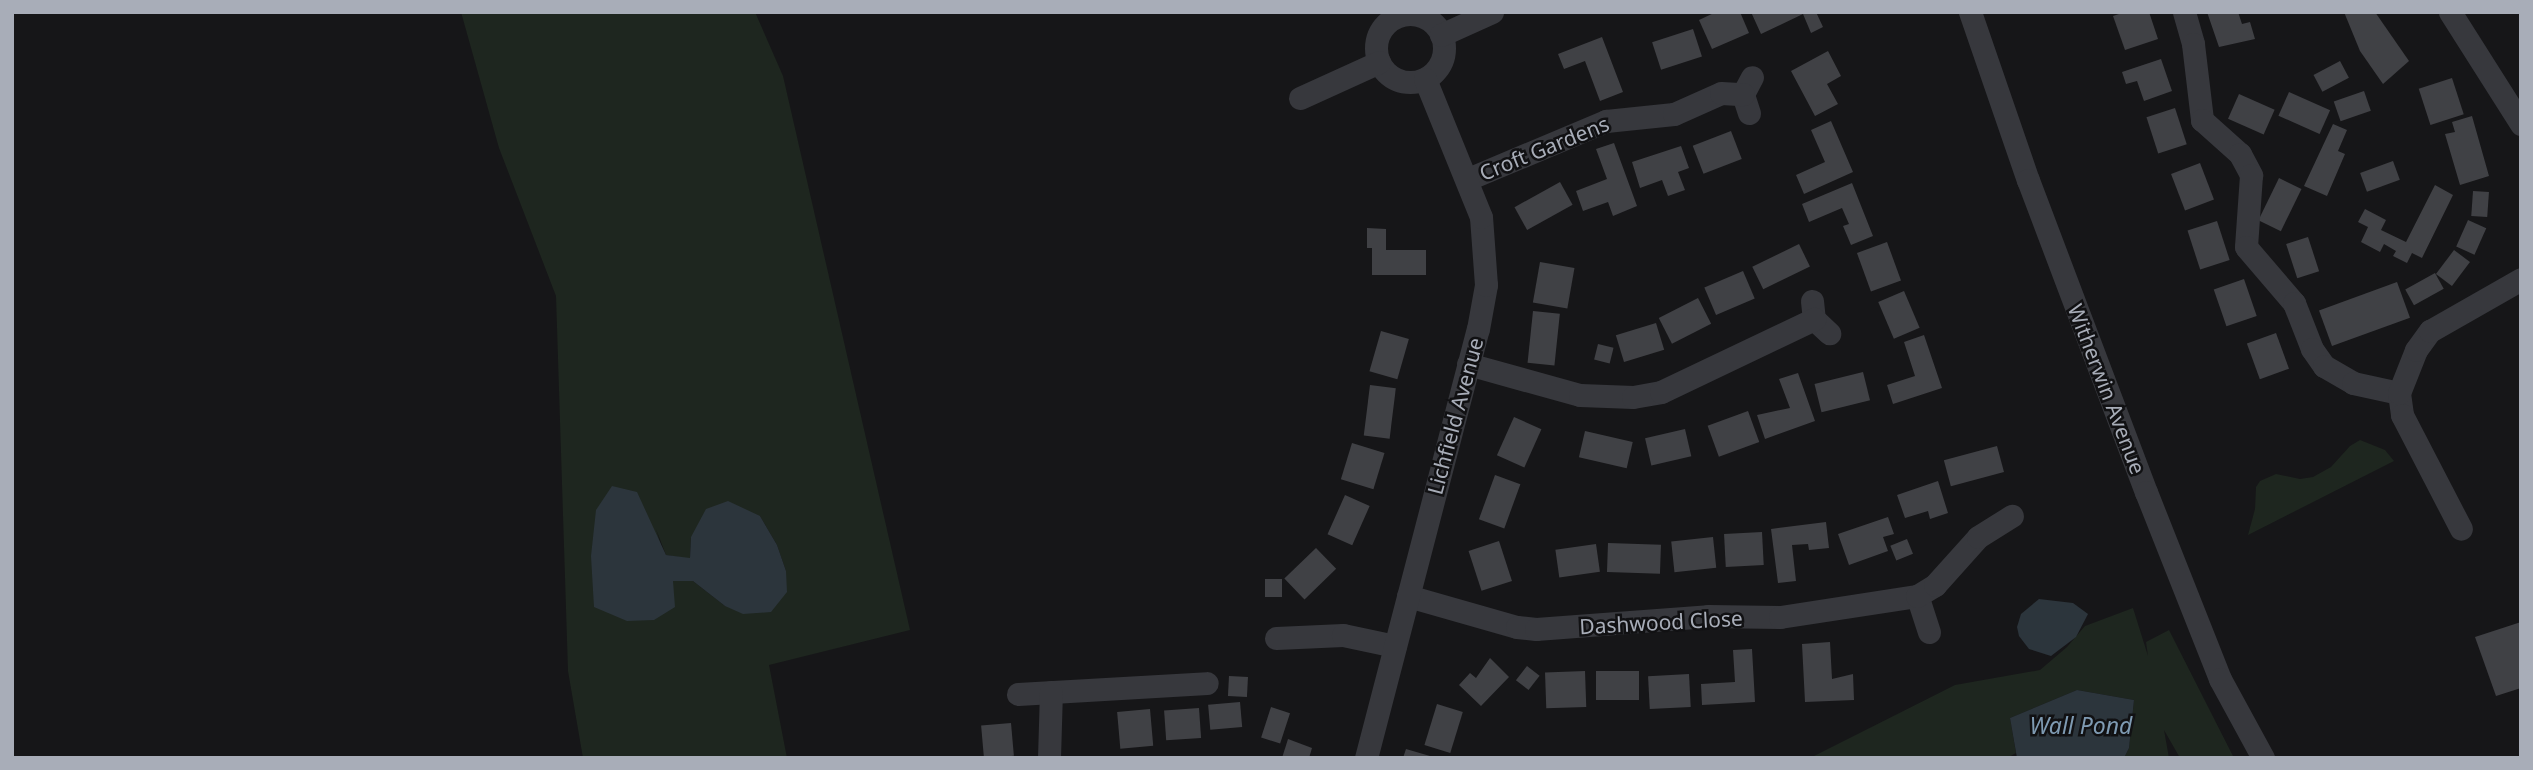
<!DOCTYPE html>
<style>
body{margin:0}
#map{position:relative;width:2533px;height:770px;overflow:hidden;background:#161618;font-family:"Noto Sans",sans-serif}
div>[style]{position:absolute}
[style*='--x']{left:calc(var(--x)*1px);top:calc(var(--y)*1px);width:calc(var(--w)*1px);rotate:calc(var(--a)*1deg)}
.green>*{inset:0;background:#1e261f}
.water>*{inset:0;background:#2c353c}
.building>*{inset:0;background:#404145;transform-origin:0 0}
.street>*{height:23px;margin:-11.5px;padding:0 11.5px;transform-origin:11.5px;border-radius:11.5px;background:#37383d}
.street>.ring{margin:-11.5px;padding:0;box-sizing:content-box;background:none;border:23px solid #37383d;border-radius:50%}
span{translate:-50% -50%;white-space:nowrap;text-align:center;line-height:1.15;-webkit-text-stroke:5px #111113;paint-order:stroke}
.street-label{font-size:21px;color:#a8adb8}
.water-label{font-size:23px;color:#7f9bb3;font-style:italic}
.frame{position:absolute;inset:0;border:14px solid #a8adb8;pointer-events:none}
</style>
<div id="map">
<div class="green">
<i style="clip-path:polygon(evenodd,461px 12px,755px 12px,783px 76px,910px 630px,769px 665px,787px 758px,583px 758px,568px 671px,556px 296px,499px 148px,461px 12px,760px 516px,777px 545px,786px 571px,725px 606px,693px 581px,672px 581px,656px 529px,666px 555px,690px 559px,691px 537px,760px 516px)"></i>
<i style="clip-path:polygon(2360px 440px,2385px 450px,2394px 461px,2248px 535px,2255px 509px,2256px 487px,2260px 481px,2276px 474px,2300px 479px,2313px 477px,2331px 467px,2350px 446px)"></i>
<i style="clip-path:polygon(2133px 608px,2148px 656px,2146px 642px,2169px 630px,2234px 758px,2180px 758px,2164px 730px,2169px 758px,2124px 758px,2129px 748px,2134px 700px,2077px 690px,2010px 718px,2016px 753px,2007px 758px,1810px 758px,1955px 685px,2040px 670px,2067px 647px,2085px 626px)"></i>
</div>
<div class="water">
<i style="clip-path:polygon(612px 486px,637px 492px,666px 555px,690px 558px,691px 537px,706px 509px,728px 501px,760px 516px,777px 545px,786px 571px,787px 592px,771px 612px,743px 614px,725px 606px,693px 581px,673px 581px,675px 607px,654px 620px,627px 621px,594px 607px,591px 556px,596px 510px)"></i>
<i style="clip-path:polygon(2039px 599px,2073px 603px,2088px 614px,2076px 637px,2051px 656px,2029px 649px,2019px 636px,2017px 627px,2021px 614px)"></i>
<i style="clip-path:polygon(2077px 690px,2134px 700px,2129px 748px,2124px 758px,2017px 758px,2010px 718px)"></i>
</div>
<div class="building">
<i style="clip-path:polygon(1716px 12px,1740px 12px,1749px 33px,1712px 49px,1699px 20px)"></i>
<i style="clip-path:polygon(1751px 12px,1816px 12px,1823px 27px,1811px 33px,1803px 14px,1761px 34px)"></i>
<i style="clip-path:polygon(2125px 12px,2149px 12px,2158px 39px,2125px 50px,2113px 16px)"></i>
<i style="clip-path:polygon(2207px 12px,2238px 12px,2242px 24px,2250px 22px,2255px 39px,2219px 47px)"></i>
<i style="clip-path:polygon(2344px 12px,2375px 12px,2409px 61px,2383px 84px,2360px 51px)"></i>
<i style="left:1693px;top:29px;width:29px;height:43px;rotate:72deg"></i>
<i style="clip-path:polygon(1602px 37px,1623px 92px,1600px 101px,1585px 61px,1564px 69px,1558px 54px)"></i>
<i style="clip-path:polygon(1828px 51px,1841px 76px,1827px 84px,1838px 104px,1815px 116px,1791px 71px)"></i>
<i style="clip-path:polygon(2161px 59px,2172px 91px,2144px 101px,2137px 81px,2126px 84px,2122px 72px)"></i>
<i style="left:2340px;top:61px;width:19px;height:30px;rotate:62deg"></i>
<i style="left:2452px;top:78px;width:38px;height:35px;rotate:72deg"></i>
<i style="left:2364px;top:91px;width:21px;height:32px;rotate:71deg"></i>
<i style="left:2289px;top:92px;width:45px;height:26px;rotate:24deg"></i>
<i style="left:2239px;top:94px;width:39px;height:27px;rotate:24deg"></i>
<i style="left:2175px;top:108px;width:38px;height:30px;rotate:72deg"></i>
<i style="clip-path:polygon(2472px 116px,2489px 176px,2460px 185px,2445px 134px,2455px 132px,2452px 122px)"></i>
<i style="clip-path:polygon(1831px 121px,1853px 172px,1804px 194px,1796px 175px,1825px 162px,1811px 130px)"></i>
<i style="clip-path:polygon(2333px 124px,2347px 130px,2338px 151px,2345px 154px,2327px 196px,2304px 186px)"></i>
<i style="left:1731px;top:131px;width:30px;height:41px;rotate:69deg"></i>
<i style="clip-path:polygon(1614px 143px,1637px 206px,1613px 216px,1608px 202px,1583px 211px,1576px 191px,1607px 179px,1596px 149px)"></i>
<i style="clip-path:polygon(1681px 146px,1689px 168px,1678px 172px,1685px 190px,1668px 196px,1662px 180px,1640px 188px,1632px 162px)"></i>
<i style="left:2393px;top:161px;width:20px;height:35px;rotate:70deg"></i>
<i style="left:2200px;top:163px;width:39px;height:31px;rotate:69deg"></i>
<i style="left:2279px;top:178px;width:25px;height:47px;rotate:26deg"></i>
<i style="left:1560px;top:182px;width:26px;height:52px;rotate:61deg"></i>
<i style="clip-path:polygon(1852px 183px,1873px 236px,1851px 245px,1843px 226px,1849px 224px,1842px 208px,1809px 222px,1802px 204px)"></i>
<i style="clip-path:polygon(2435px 185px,2453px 195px,2422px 258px,2412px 253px,2407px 263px,2393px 256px,2396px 251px,2384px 244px,2380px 252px,2361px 242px,2368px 227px,2358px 222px,2365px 209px,2386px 220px,2381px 230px,2406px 242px)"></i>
<i style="left:2473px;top:191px;width:16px;height:25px;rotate:4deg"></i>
<i style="left:2468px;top:220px;width:20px;height:29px;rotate:24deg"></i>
<i style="left:2217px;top:221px;width:41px;height:31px;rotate:72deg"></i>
<i style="clip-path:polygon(1367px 228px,1386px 229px,1386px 250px,1426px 250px,1426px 275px,1372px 275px,1372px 248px,1367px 248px)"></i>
<i style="left:2308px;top:237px;width:36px;height:23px;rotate:72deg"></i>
<i style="left:1887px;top:242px;width:41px;height:32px;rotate:70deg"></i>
<i style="left:1799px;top:244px;width:25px;height:52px;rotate:64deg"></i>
<i style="left:2454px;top:250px;width:20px;height:30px;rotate:37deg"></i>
<i style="left:1540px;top:262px;width:35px;height:41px;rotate:10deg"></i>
<i style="left:1743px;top:271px;width:30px;height:42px;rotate:67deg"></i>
<i style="left:2435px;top:273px;width:18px;height:34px;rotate:61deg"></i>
<i style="left:2244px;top:279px;width:39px;height:32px;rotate:71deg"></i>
<i style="left:2397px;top:282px;width:38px;height:83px;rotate:70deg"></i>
<i style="left:1904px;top:291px;width:40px;height:28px;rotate:67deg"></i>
<i style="left:1698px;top:298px;width:29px;height:44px;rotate:63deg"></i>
<i style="left:1533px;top:311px;width:27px;height:52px;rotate:6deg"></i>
<i style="left:1656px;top:323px;width:28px;height:42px;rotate:73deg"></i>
<i style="left:1381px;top:331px;width:29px;height:42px;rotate:16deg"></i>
<i style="left:2276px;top:333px;width:38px;height:31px;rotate:70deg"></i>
<i style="clip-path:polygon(1924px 335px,1942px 388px,1893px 404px,1887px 385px,1915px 376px,1904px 342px)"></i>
<i style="left:1598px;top:344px;width:16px;height:16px;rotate:14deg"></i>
<i style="left:1863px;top:372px;width:29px;height:50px;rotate:76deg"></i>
<i style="clip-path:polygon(1798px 373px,1815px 421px,1765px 439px,1757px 415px,1790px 408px,1779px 379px)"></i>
<i style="left:1370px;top:385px;width:26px;height:51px;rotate:7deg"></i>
<i style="left:1748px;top:411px;width:33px;height:43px;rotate:70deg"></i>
<i style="left:1514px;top:417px;width:30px;height:42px;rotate:24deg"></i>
<i style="left:1685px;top:429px;width:28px;height:41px;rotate:77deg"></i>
<i style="left:1585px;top:431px;width:49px;height:27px;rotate:13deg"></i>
<i style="left:1352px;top:443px;width:34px;height:38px;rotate:17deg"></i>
<i style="left:1997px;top:446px;width:27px;height:55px;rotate:75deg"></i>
<i style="left:1495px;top:475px;width:27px;height:47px;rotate:20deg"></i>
<i style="clip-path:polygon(1938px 481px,1948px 513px,1930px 519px,1928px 511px,1905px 518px,1897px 495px)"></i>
<i style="left:1345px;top:495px;width:27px;height:43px;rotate:24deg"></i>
<i style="clip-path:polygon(1888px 517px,1894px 534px,1883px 537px,1888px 551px,1849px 565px,1838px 534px)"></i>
<i style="clip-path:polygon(1826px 522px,1829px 548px,1809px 550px,1808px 544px,1792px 545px,1796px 581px,1778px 583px,1771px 529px)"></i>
<i style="left:1762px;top:532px;width:33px;height:38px;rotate:87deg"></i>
<i style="left:1713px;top:537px;width:31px;height:42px;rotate:84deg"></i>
<i style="left:1907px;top:539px;width:16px;height:18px;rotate:68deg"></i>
<i style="left:1499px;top:541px;width:42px;height:32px;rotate:72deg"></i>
<i style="left:1608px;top:543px;width:53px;height:29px;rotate:2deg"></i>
<i style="left:1596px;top:544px;width:28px;height:41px;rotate:82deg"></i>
<i style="left:1316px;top:548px;width:29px;height:44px;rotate:46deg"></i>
<i style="left:1265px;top:579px;width:17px;height:18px"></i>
<i style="clip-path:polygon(2521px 622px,2521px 688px,2496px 696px,2475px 637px)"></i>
<i style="clip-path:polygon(1830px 642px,1832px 679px,1853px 674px,1854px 700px,1805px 702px,1802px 644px)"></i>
<i style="clip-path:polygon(1752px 649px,1755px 702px,1702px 705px,1701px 684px,1735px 682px,1733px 650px)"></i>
<i style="clip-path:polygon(1490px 658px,1509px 677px,1481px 706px,1459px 685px,1470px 673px,1476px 678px)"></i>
<i style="left:1527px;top:666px;width:16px;height:18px;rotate:38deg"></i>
<i style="left:1585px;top:671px;width:36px;height:40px;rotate:88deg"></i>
<i style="left:1596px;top:671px;width:43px;height:29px"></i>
<i style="left:1689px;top:674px;width:33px;height:41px;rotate:87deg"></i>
<i style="left:1229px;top:676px;width:19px;height:20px;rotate:3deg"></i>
<i style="left:1240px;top:702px;width:25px;height:32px;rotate:85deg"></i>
<i style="left:1437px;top:704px;width:27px;height:43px;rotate:17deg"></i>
<i style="left:1271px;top:707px;width:20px;height:32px;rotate:18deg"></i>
<i style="left:1199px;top:708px;width:30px;height:35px;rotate:86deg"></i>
<i style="left:1150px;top:709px;width:37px;height:33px;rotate:85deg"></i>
<i style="left:1011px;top:723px;width:33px;height:30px;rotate:85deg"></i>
<i style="clip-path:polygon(1288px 739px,1312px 748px,1309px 758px,1282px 758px)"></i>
<i style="clip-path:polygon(1406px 749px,1430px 756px,1429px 758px,1403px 758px)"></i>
</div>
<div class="street">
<i style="--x:1970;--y:12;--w:178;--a:71"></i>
<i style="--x:2028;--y:180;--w:334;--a:69.3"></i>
<i style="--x:2146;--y:492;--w:201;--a:68.4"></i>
<i style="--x:2220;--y:679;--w:90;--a:61.4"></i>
<i style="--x:2184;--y:12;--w:33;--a:74"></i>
<i style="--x:2193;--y:44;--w:77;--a:83.2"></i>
<i style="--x:2202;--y:120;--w:51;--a:41.8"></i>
<i style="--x:2240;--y:154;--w:24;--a:62"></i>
<i style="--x:2251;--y:175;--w:72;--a:94"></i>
<i style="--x:2246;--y:247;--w:74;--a:49.4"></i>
<i style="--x:2294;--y:303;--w:49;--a:68.6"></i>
<i style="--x:2312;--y:349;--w:21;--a:55"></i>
<i style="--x:2324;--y:366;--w:34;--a:30"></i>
<i style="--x:2353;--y:383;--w:47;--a:12.3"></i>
<i style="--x:2399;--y:393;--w:22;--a:82"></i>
<i style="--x:2402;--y:415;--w:128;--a:62.6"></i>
<i style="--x:2450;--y:12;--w:133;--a:57.6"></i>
<i class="ring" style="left:1376px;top:14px;width:45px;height:45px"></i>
<i style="--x:1441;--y:35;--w:56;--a:-24.3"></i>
<i style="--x:1300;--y:98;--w:87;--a:-24.5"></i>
<i style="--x:1749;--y:113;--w:20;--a:-108"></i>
<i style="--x:1743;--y:94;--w:19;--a:-62"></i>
<i style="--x:1468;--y:179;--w:150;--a:-22.8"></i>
<i style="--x:1606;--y:121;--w:68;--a:-5.9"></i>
<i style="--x:1674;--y:114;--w:51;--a:-24.1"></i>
<i style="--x:1721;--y:93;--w:22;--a:3"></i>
<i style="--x:1812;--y:301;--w:18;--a:84"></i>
<i style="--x:1814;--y:319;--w:21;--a:43"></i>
<i style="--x:1468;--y:364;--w:116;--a:15.5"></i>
<i style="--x:1580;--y:395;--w:53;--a:2.2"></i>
<i style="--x:1633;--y:397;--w:28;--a:-10"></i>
<i style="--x:1661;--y:392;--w:170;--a:-25.5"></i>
<i style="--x:2399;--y:393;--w:46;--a:-68.4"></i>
<i style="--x:2416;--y:350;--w:24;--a:-54"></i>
<i style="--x:2430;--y:331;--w:105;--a:-29.7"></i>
<i style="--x:1408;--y:596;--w:113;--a:15.9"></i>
<i style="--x:1517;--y:627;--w:19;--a:6"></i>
<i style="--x:1536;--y:629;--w:172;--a:-4.3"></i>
<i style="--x:1708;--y:616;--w:72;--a:0.8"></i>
<i style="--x:1780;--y:617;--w:139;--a:-8.7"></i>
<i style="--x:1929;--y:632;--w:38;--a:-108"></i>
<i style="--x:1917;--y:596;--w:21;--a:-31"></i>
<i style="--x:1935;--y:585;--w:64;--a:-48.1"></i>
<i style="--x:1978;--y:537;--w:40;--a:-32"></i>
<i style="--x:1276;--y:638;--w:67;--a:-2.6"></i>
<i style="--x:1343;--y:635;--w:53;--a:11.9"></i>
<i style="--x:1018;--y:694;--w:189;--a:-3.3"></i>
<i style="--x:1049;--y:758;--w:66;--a:-88.3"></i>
<i style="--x:1366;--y:758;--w:443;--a:-75.4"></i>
<i style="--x:1478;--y:329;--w:45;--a:-79.7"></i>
<i style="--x:1486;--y:285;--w:68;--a:-94.2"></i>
<i style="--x:1481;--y:217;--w:149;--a:-112.1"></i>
</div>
<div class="street-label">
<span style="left:1544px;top:148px;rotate:-22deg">Croft Gardens</span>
<span style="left:2107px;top:389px;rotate:69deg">Witherwin Avenue</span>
<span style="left:1455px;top:416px;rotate:-75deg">Lichfield Avenue</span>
<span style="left:1661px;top:622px;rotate:-3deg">Dashwood Close</span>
</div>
<div class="water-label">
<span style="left:2081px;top:725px">Wall Pond</span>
</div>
<div class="frame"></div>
</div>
